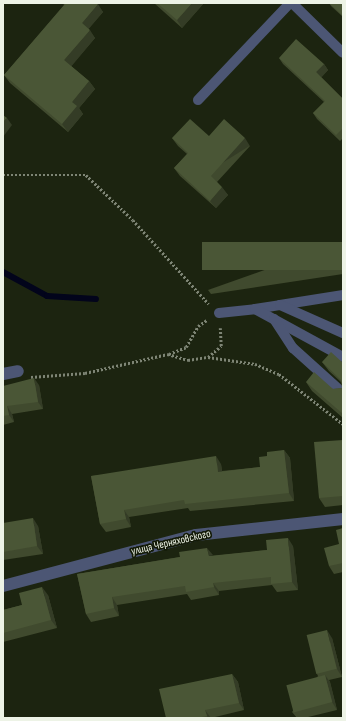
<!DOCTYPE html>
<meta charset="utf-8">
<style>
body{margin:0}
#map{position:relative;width:346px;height:721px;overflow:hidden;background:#1c2410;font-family:"Sofia Sans Condensed",sans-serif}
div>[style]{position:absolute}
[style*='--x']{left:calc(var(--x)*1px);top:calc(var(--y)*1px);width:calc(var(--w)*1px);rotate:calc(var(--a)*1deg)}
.stream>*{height:6px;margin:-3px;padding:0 3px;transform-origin:3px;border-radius:3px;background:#02041b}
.path>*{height:2.5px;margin-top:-1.25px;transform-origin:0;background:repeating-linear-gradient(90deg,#7e8575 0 2px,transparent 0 4px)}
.lane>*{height:10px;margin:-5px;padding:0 5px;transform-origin:5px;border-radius:5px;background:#4c5674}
.street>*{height:12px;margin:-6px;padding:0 6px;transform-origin:6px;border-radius:6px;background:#4c5674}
.wall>*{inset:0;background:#404a2e}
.shaded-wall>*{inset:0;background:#343c26;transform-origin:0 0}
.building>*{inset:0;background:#4a5636;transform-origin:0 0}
span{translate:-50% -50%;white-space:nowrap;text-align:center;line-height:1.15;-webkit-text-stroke:3.5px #131a07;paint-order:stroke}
.street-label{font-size:11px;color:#edf3e6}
.frame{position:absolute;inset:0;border:4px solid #edf3e6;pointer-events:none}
</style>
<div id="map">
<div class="stream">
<i style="--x:3;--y:272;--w:50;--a:28.6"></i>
<i style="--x:47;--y:296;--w:49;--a:3.5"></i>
</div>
<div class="path">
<i style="--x:3;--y:175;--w:83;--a:0"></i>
<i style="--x:86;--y:175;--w:65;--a:43.8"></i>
<i style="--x:133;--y:220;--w:113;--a:47.9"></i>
<i style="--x:169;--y:354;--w:18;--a:-22"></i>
<i style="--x:186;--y:347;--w:24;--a:-60"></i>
<i style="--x:198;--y:326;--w:11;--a:-34"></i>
<i style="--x:208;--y:357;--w:17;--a:-40"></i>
<i style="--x:221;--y:346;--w:18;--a:-93"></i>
<i style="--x:31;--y:377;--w:54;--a:-4.2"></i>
<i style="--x:85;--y:373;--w:85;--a:-12.9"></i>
<i style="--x:168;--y:354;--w:21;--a:17"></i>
<i style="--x:188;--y:360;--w:20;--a:-9"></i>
<i style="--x:208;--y:357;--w:48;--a:8.5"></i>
<i style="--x:255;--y:364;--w:26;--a:23"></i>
<i style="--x:279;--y:374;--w:81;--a:38"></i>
</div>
<div class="lane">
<i style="--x:292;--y:3;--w:71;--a:44.4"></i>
<i style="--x:198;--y:100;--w:134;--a:-46.5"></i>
<i style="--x:280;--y:305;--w:64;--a:-9"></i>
<i style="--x:255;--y:309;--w:25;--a:-9"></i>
<i style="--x:280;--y:305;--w:69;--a:24"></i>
<i style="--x:219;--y:313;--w:36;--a:-6"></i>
<i style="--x:255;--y:309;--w:100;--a:28.6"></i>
<i style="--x:274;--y:319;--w:35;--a:57"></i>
<i style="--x:293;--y:348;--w:67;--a:42"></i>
</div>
<div class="street">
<i style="--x:3;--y:374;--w:15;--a:-11"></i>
<i style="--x:3;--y:586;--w:200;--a:-14.8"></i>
<i style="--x:196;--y:535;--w:148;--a:-6.2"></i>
</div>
<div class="wall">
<i style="clip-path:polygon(63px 3px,96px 3px,103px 12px,88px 29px,95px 38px,71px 66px,89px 81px,95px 89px,79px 108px,83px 114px,68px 132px,10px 83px,4px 75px,64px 5px)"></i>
<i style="clip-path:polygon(154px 3px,204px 3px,182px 28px)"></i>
<i style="clip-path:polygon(329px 3px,343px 3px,343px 17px,331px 6px)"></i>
<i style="clip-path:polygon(279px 58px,324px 64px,328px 70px,321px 77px,343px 99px,343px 138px,340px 141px,317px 119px,313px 113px,324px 102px,283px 64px)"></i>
<i style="clip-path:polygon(209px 136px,250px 146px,217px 182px,228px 195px,216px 208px,180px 176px,174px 168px,187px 154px,178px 146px,172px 138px)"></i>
<i style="clip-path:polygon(343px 242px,343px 274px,211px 294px,208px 290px)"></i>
<i style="clip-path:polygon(322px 362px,343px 363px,343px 418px,312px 391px,306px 382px,333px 389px,342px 388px,342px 383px,329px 371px)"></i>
<i style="clip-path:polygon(39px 385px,43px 409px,12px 414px,14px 422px,3px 425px,3px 386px)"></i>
<i style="clip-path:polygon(343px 440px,343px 505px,325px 507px,319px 498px)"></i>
<i style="clip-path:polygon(284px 450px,290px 458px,294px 501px,190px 511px,188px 508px,129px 517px,131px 527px,106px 532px,100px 524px,91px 476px,221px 464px,222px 471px,260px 467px,267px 456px)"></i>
<i style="clip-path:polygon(3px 523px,38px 526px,43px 554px,3px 560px)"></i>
<i style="clip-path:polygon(343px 528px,343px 572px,334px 574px,329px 566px,339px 544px)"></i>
<i style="clip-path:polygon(293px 546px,298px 590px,277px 592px,272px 585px,219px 591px,219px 595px,191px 600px,187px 594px,117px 605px,119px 616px,91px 622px,86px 614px,77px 574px,180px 557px,213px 556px,267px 550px)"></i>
<i style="clip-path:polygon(48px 595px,57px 628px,3px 642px,3px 610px,22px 605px)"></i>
<i style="clip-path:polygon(332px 638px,342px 677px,329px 680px,330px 682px,337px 710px,304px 718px,297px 718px,292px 712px,318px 676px,317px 674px)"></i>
<i style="clip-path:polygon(232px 674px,238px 682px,244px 710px,211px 718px,166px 718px)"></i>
</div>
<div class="shaded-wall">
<i style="clip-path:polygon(192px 3px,204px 3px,182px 28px,177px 20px)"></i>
<i style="clip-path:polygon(98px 4px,103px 12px,87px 31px,82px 23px)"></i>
<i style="clip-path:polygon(90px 30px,95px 38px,70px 68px,64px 60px)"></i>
<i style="clip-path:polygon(324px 64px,328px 70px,321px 78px,316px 72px)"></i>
<i style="clip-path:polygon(89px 81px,95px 89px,79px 108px,83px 114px,68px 132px,62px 124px,72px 102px)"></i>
<i style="clip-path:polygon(7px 118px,12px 125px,3px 137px,3px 122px)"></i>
<i style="left:245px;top:138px;width:9px;height:51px;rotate:58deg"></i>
<i style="clip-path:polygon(222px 187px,228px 195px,216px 208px,210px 201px)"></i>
<i style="clip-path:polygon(34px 378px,39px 385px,43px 409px,38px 402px)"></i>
<i style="clip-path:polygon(7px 406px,12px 414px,14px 422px,9px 415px)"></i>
<i style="clip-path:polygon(284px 450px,290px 458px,294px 501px,289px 493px)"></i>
<i style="clip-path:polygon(216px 456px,221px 464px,223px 479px,218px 472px)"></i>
<i style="clip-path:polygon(124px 510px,129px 517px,131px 527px,126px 519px)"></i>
<i style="clip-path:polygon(33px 518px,38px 526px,43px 554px,37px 546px)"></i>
<i style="clip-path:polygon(288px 538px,293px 546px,298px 590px,292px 582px)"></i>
<i style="clip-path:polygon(207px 548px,213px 555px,209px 556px)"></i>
<i style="clip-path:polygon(213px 583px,219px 591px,219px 595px,214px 587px)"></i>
<i style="clip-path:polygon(42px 587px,48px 595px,57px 628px,51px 620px)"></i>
<i style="clip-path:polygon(112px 597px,117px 605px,119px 616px,114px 608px)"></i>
<i style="clip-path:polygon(327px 630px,332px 638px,342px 677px,337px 669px)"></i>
<i style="clip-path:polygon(232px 674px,238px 682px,244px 710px,239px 703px)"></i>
<i style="clip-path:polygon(325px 675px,330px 682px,337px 710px,332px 702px)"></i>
<i style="clip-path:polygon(205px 710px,211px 718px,208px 718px,207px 716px)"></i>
</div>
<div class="building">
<i style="clip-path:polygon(66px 3px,96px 3px,98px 4px,82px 23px,90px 30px,64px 60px,89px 81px,72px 102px,77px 106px,62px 124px,4px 75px)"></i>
<i style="clip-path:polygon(157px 3px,192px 3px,177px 20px)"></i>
<i style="clip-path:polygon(329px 3px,343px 3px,343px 16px)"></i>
<i style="clip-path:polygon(296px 39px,324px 64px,316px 72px,343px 99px,343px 128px,336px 135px,313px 113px,325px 101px,279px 58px)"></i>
<i style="clip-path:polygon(3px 115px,7px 118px,3px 122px)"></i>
<i style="clip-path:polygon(190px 119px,209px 136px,224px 119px,245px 138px,211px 176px,222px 187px,210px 201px,174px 168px,188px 153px,172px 138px)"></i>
<i style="left:343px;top:242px;width:28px;height:141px;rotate:90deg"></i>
<i style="clip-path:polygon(331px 352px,343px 363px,343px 414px,306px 382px,314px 372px,333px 389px,342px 388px,341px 380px,322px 362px)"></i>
<i style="clip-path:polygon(34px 378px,38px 402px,7px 406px,9px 415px,3px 416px,3px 386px)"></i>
<i style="clip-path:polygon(343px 440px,343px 496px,319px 498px,314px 442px)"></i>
<i style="clip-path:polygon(284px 450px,289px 493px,185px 504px,184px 500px,124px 510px,126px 519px,100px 524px,91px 476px,216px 456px,218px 472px,260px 467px,259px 457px,267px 456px,267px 452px)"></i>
<i style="clip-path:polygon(33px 518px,37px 546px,3px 552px,3px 523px)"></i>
<i style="clip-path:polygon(343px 528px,343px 563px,329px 566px,324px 548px,339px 544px,336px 530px)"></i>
<i style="clip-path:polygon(288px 538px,292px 582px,271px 584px,271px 577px,213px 583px,214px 587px,186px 592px,185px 586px,112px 597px,114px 608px,86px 614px,77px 574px,180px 557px,179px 552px,207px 548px,209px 556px,267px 550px,266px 540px)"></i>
<i style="clip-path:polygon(42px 587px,51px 620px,3px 633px,3px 610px,22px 605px,19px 593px)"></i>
<i style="left:327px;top:630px;width:40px;height:21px;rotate:76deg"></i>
<i style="clip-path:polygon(232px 674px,239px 703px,205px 710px,207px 716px,197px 718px,166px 718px,159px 689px)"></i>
<i style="left:325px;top:675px;width:28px;height:40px;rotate:75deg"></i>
</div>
<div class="street-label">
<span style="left:171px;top:543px;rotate:-13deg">улица Черняховского</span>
</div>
<div class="frame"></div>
</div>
